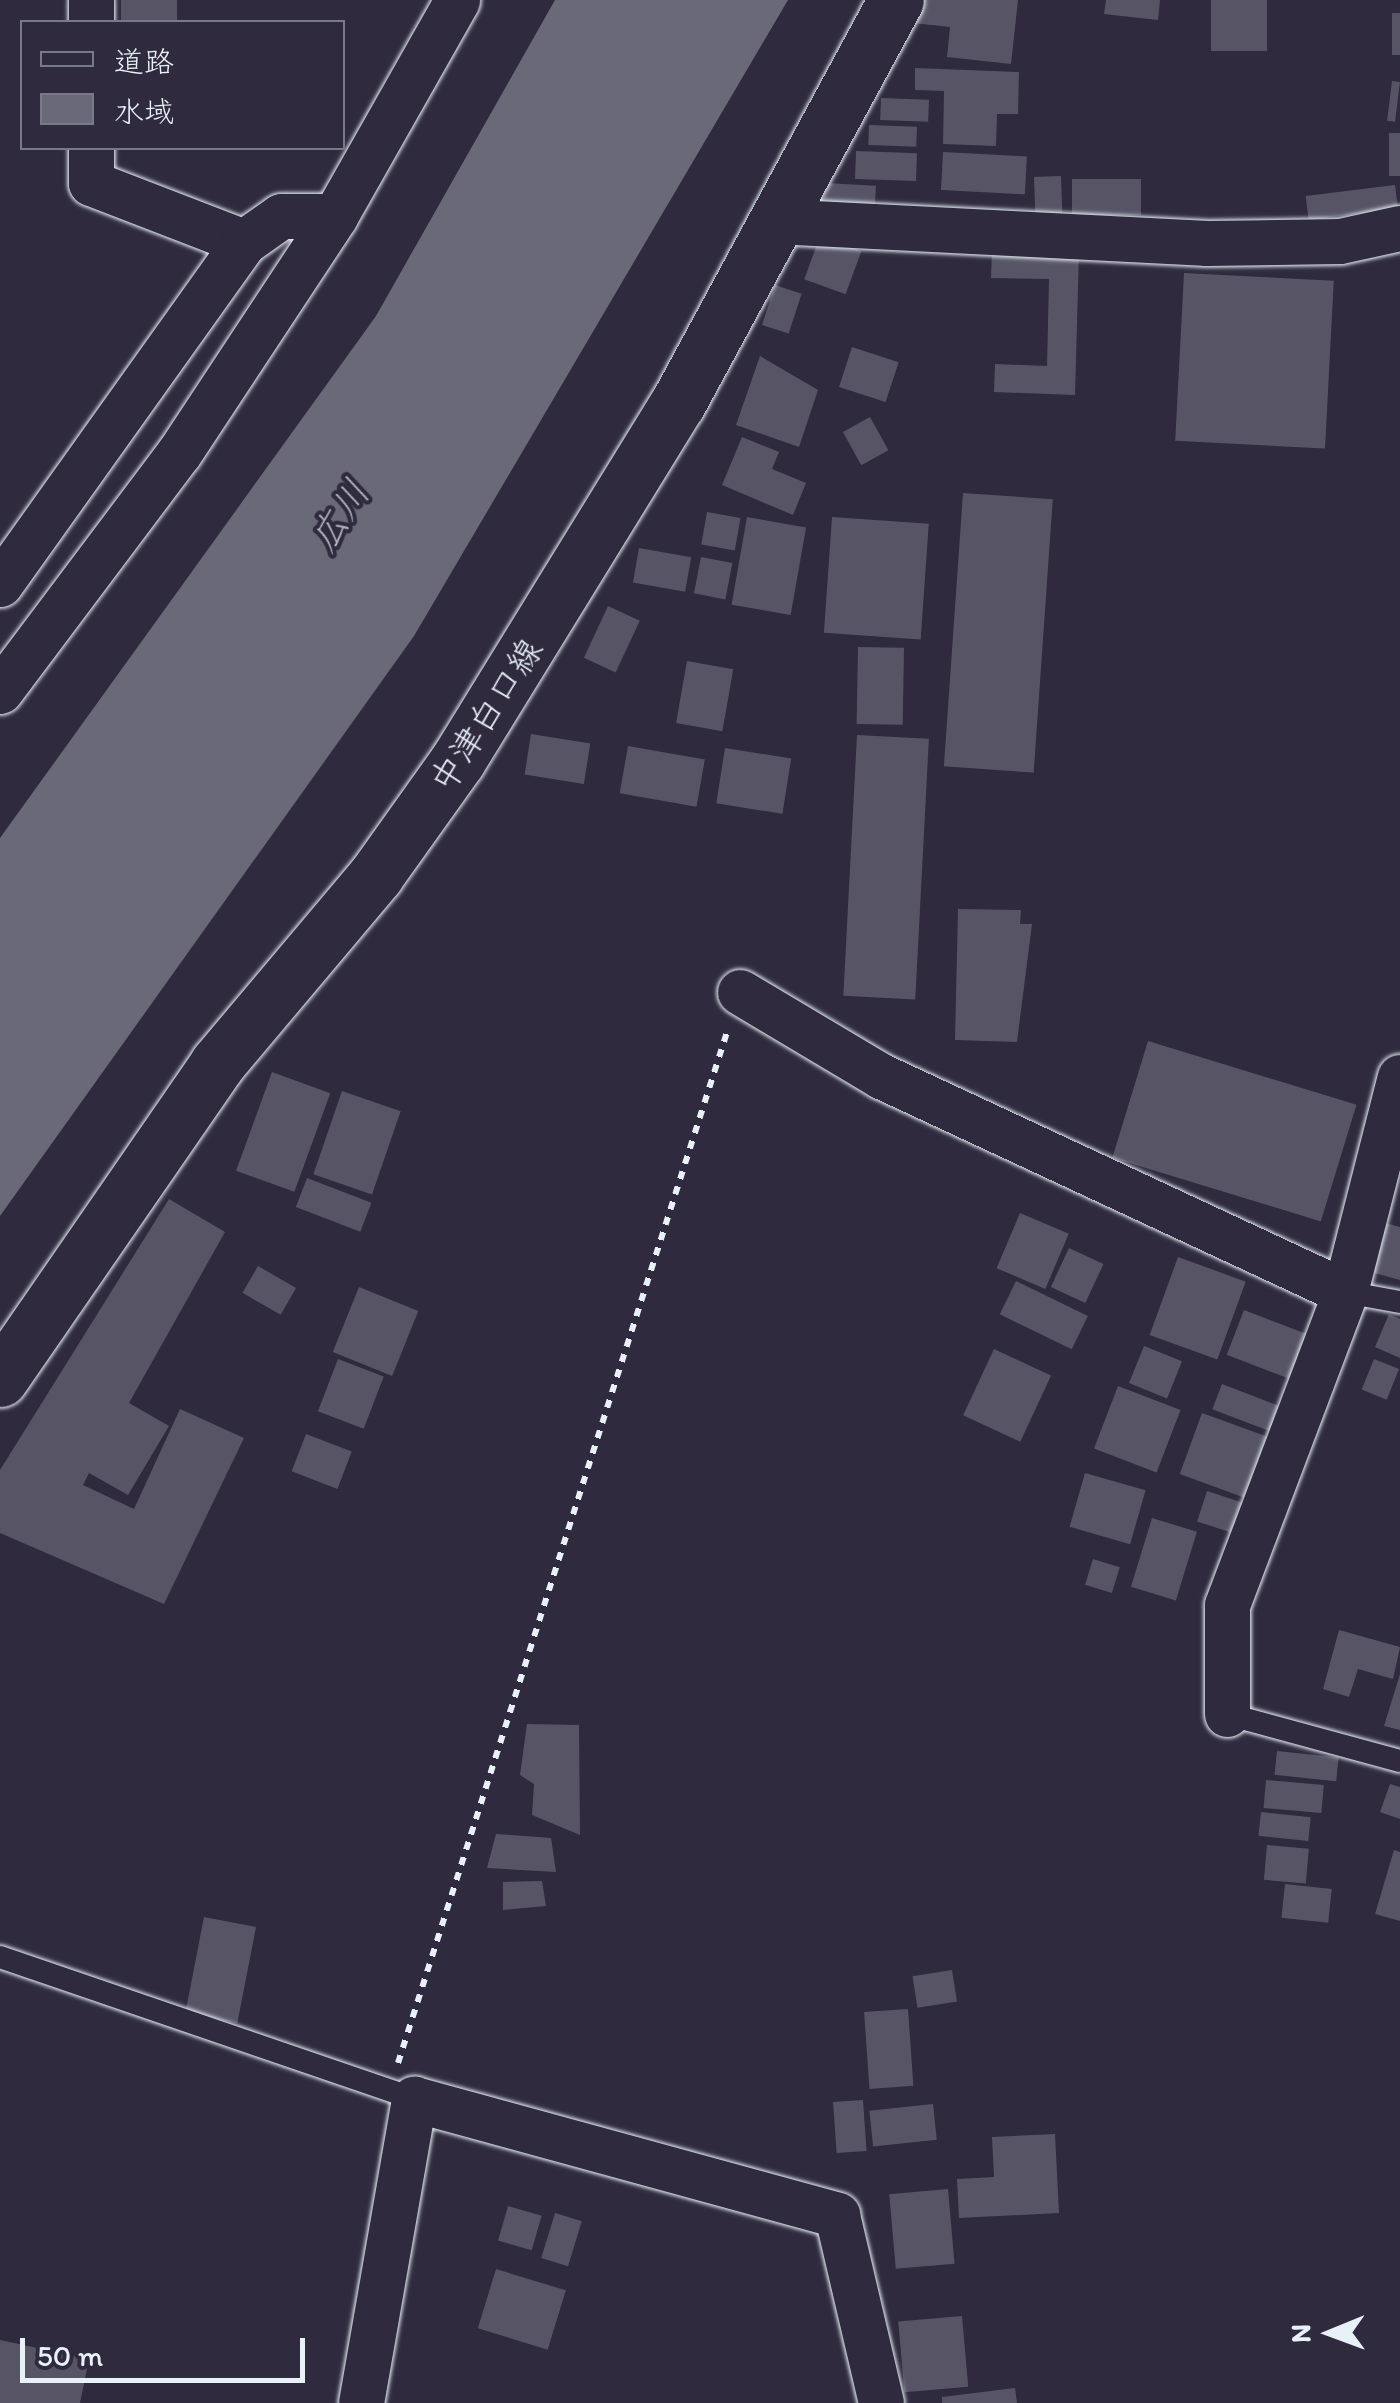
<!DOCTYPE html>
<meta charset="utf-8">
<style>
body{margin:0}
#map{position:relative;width:1400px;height:2403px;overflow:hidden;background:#2f2a3d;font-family:Itim,"Klee One",sans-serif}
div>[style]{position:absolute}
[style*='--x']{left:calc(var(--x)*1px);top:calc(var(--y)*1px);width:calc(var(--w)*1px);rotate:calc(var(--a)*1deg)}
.water>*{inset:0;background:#696978}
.building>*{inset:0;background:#575565;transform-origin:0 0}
.path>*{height:6px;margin-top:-3px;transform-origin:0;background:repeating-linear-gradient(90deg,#e8f1f8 0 8px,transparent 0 16px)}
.roads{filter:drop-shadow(0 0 2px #e8f1f8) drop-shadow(0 0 2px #e8f1f8)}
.lane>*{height:22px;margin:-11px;padding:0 11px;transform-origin:11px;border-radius:11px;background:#2f2a3d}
.street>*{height:45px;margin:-22.5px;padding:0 22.5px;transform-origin:22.5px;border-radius:22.5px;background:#2f2a3d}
.secondary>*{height:55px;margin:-27.5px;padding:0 27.5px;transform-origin:27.5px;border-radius:27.5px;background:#2f2a3d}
span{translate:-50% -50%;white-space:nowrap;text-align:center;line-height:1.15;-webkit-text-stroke:8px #2f2a3d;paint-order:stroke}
.street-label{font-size:35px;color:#e8f1f8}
.water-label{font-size:38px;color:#afb4be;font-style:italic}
.legend{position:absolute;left:20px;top:20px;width:325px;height:130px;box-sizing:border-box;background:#2f2a3d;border:2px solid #797a88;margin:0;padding:12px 18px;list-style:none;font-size:30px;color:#e8f1f8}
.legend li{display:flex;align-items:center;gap:20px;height:50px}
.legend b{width:50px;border:2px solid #797a88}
.north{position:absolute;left:1280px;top:2283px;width:100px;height:100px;-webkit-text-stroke:8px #2f2a3d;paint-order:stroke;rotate:269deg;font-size:28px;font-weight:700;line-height:40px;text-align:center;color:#e8f1f8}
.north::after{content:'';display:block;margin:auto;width:35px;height:45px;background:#e8f1f8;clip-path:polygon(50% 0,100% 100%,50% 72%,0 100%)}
.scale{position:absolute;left:20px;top:2338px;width:285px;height:45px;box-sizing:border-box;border:5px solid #e8f1f8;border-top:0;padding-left:12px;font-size:30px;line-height:35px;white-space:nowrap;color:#e8f1f8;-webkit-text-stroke:8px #2f2a3d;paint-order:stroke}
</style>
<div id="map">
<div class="water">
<i style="clip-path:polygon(555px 0,788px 0,414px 636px,0 1216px,0 838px,376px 316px)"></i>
</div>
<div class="building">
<i style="left:121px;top:0;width:56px;height:22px"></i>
<i style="clip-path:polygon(916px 0,1018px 0,1011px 64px,947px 57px,950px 27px,913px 23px)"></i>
<i style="clip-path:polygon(1106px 0,1160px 0,1158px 20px,1104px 14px)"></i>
<i style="left:1211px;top:0;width:56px;height:51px"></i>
<i style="left:1392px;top:13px;width:8px;height:42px"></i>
<i style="clip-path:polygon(915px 68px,1019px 72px,1018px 114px,997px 114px,996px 146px,943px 144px,944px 91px,915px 90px)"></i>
<i style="left:1392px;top:81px;width:8px;height:40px;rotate:7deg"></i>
<i style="left:881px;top:98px;width:48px;height:22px;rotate:2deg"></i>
<i style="left:869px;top:125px;width:48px;height:20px;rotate:2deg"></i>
<i style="left:1389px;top:133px;width:11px;height:43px"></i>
<i style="left:856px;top:151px;width:61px;height:28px;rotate:2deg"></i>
<i style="left:943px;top:152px;width:84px;height:38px;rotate:3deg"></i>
<i style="left:1061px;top:176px;width:37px;height:27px;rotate:88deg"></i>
<i style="left:1141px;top:179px;width:36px;height:69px;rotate:90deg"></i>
<i style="left:825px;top:183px;width:51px;height:28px;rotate:3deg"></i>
<i style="left:1395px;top:185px;width:24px;height:90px;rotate:83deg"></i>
<i style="left:820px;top:236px;width:44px;height:46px;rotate:20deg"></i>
<i style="clip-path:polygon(992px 250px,1079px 252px,1075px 395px,994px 392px,995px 364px,1047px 366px,1049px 279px,991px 278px)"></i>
<i style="left:1184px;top:273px;width:150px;height:168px;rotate:3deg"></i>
<i style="left:775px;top:285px;width:28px;height:42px;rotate:18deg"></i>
<i style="left:852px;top:347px;width:49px;height:42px;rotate:18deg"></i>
<i style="clip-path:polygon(760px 356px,818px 390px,799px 447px,736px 425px)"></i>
<i style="left:870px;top:417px;width:38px;height:31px;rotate:61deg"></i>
<i style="clip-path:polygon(742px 437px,779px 452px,772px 469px,806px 483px,793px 515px,722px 485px)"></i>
<i style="left:963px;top:493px;width:90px;height:274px;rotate:4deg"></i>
<i style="left:707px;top:512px;width:34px;height:33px;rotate:10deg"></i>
<i style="left:747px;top:517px;width:60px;height:89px;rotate:10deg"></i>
<i style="left:832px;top:517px;width:97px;height:116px;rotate:4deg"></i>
<i style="left:639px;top:548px;width:53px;height:35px;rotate:10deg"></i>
<i style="left:701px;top:557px;width:32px;height:37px;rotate:11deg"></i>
<i style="left:608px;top:606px;width:35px;height:57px;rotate:25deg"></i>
<i style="left:858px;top:647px;width:46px;height:77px;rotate:1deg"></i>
<i style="left:687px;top:661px;width:47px;height:63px;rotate:10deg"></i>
<i style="left:531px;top:734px;width:60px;height:41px;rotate:9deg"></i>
<i style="left:857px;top:735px;width:72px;height:261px;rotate:3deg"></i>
<i style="left:628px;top:746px;width:78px;height:48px;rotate:10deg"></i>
<i style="left:725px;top:748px;width:67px;height:56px;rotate:9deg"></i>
<i style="clip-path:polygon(958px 909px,1021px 910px,1020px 924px,1032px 924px,1017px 1042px,955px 1040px)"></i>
<i style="left:1148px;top:1041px;width:218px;height:122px;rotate:17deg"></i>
<i style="left:272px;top:1072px;width:62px;height:105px;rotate:20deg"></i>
<i style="left:342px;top:1091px;width:62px;height:88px;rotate:19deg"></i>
<i style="left:307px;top:1178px;width:69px;height:31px;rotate:21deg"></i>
<i style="clip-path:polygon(169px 1199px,225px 1232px,129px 1403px,169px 1426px,128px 1495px,89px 1473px,83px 1485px,134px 1509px,180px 1409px,244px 1438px,164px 1604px,0 1533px,0 1470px)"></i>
<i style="left:1020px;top:1213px;width:53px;height:60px;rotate:23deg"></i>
<i style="clip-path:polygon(1381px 1222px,1400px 1227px,1400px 1280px,1367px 1271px)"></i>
<i style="left:1069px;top:1248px;width:38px;height:43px;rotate:25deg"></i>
<i style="left:1178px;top:1257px;width:72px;height:83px;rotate:20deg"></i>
<i style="left:258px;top:1266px;width:44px;height:31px;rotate:30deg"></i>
<i style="left:1016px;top:1281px;width:80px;height:37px;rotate:26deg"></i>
<i style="left:359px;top:1287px;width:64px;height:70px;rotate:22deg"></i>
<i style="left:1244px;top:1310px;width:72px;height:48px;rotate:21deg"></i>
<i style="clip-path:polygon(1389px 1314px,1400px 1319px,1400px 1358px,1375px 1347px)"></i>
<i style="left:1144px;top:1346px;width:41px;height:40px;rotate:22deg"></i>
<i style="left:994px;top:1349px;width:63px;height:73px;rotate:25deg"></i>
<i style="left:338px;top:1359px;width:49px;height:56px;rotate:21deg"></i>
<i style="left:1374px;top:1359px;width:27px;height:33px;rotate:22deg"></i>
<i style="left:1222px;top:1384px;width:65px;height:27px;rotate:21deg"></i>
<i style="left:1118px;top:1386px;width:67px;height:67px;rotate:21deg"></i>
<i style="left:1202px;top:1413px;width:69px;height:65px;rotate:20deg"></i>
<i style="left:306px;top:1434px;width:49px;height:40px;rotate:21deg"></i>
<i style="left:1085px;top:1473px;width:63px;height:56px;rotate:16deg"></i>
<i style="left:1207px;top:1491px;width:38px;height:32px;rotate:18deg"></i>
<i style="left:1152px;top:1518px;width:47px;height:72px;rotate:17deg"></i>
<i style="left:1093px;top:1559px;width:28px;height:27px;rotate:17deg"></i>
<i style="clip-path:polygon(1339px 1630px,1400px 1647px,1393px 1679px,1358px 1669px,1349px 1697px,1323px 1689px)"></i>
<i style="clip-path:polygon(1400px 1674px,1400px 1730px,1384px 1726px)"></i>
<i style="clip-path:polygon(527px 1724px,579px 1725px,580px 1835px,532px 1815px,534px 1784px,520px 1775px)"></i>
<i style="left:1277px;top:1751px;width:62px;height:24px;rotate:6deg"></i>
<i style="left:1266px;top:1780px;width:58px;height:28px;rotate:5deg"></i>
<i style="clip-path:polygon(1390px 1784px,1400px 1787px,1400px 1819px,1380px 1812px)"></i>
<i style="left:1261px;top:1812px;width:50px;height:24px;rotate:6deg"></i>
<i style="clip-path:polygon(496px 1834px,551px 1838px,556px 1872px,487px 1868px)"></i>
<i style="left:1267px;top:1845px;width:42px;height:35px;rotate:5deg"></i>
<i style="clip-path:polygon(1394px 1850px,1400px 1852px,1400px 1921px,1375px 1914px)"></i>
<i style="clip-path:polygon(542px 1881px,546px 1906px,503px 1910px,503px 1882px)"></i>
<i style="left:1285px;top:1884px;width:47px;height:34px;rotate:6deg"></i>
<i style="left:204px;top:1917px;width:53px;height:98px;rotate:11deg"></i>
<i style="left:952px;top:1970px;width:32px;height:40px;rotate:81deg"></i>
<i style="left:908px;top:2009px;width:77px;height:44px;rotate:86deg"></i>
<i style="left:863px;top:2100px;width:51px;height:30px;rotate:86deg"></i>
<i style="left:933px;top:2104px;width:36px;height:64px;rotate:84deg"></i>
<i style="clip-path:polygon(1055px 2134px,1059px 2213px,959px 2218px,957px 2179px,994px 2177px,992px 2137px)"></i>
<i style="left:948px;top:2189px;width:75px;height:59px;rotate:85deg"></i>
<i style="left:508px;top:2206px;width:35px;height:36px;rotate:16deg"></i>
<i style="left:555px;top:2213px;width:28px;height:47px;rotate:17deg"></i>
<i style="left:496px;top:2269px;width:73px;height:62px;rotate:17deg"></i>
<i style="left:962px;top:2316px;width:71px;height:64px;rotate:85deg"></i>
<i style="clip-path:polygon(0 2340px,89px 2359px,80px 2403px,0 2403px)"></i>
<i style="clip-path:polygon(1015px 2388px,1017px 2403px,942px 2403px,942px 2397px)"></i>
</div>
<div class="path">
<i style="--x:398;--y:2063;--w:1082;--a:-72.3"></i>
</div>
<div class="roads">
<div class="lane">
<i style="--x:1345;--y:1292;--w:56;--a:10.3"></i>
<i style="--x:1227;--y:1714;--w:179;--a:15.2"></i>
<i style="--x:0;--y:1957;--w:438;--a:18.9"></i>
</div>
<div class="street">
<i style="--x:91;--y:0;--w:22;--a:90"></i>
<i style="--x:91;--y:148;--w:35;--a:90"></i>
<i style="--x:91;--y:183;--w:164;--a:21.1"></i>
<i style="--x:775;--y:221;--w:433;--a:2.9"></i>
<i style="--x:1207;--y:243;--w:133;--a:-0.9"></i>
<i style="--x:1340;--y:241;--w:61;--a:-12.2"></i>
<i style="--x:0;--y:584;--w:420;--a:-54.5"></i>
<i style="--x:244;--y:242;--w:45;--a:-35.1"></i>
<i style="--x:281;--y:216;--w:54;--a:0"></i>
<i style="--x:0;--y:691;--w:298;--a:-53.1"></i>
<i style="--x:179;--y:453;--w:284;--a:-56.6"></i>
<i style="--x:335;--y:216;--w:248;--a:-60.5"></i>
<i style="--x:740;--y:992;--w:164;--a:30.8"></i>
<i style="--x:881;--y:1076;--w:512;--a:24.96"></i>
<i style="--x:1227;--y:1714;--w:109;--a:-90"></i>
<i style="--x:1227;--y:1605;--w:335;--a:-69.3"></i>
<i style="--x:1345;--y:1292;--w:222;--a:-75.7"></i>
<i style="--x:361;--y:2403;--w:309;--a:-80.1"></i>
<i style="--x:414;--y:2099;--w:439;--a:15.3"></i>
<i style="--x:837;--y:2215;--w:193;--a:76.8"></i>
</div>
<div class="secondary">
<i style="--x:0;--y:1379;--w:383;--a:-55.4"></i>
<i style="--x:217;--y:1064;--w:247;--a:-49.9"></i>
<i style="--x:376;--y:875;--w:141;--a:-54.5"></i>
<i style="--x:458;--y:760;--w:419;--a:-58.4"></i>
<i style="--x:678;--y:403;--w:458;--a:-61.6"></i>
</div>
</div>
<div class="street-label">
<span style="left:486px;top:715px;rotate:-57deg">中津白口線</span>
</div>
<div class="water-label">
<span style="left:340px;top:516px;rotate:-57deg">広川</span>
</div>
<ul class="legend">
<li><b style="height:12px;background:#2f2a3d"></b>道路</li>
<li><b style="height:28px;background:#696978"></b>水域</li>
</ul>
<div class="north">N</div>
<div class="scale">50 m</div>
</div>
